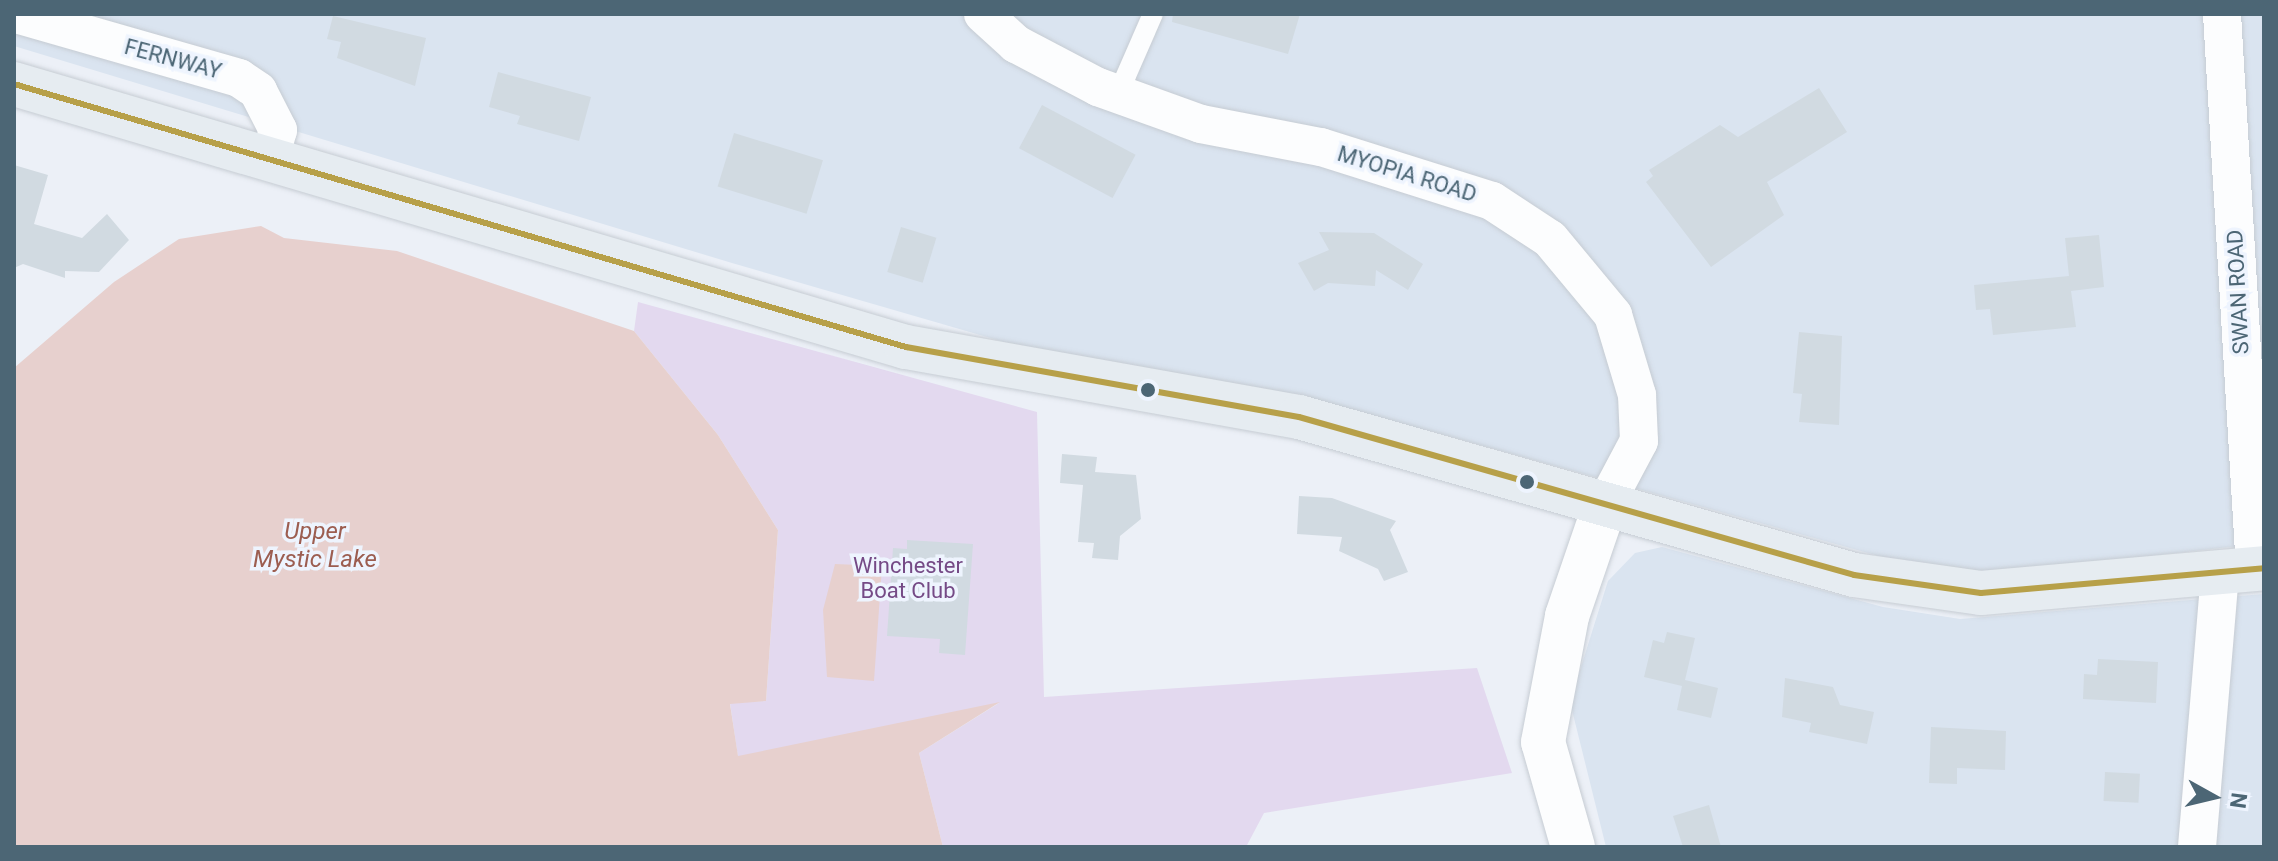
<!DOCTYPE html>
<style>
body{margin:0}
#map{position:relative;width:2278px;height:861px;overflow:hidden;background:#ecf0f7;font-family:Roboto,sans-serif}
div>[style]{position:absolute}
[style*='--x']{left:calc(var(--x)*1px);top:calc(var(--y)*1px);width:calc(var(--w)*1px);rotate:calc(var(--a)*1deg)}
.residential>*{inset:0;background:#dae4f0}
.green>*{inset:0;background:#e3d9ef}
.water>*{inset:0;background:#e7d0ce}
.building>*{inset:0;background:#d1dae1;transform-origin:0 0}
.roads{filter:drop-shadow(0 0 2px #c6ccd3) drop-shadow(0 0 2px #c6ccd3)}
.service>*{height:20px;margin:-10px;padding:0 10px;transform-origin:10px;border-radius:10px;background:#fcfdfe}
.minor>*{height:38px;margin:-19px;padding:0 19px;transform-origin:19px;border-radius:19px;background:#fcfdfe}
.tertiary>*{height:44px;margin:-22px;padding:0 22px;transform-origin:22px;border-radius:22px;background:#fcfdfe}
.trunk>*{height:44px;margin:-22px;padding:0 22px;transform-origin:22px;border-radius:22px;background:#e6ecf1}
.bus-1>*{height:6px;margin:-3px;padding:0 3px;transform-origin:3px;border-radius:3px;background:#b7a049}
.dots>*{width:22px;height:22px;translate:-50% -50%;box-sizing:border-box;border:4px solid #eef4fe;border-radius:50%}
span{translate:-50% -50%;white-space:nowrap;text-align:center;line-height:1.15;-webkit-text-stroke:7px #eef4fe;paint-order:stroke}
.street-label{font-size:22px;color:#4c6675}
.park-label{font-size:22px;color:#754a86}
.water-label{font-size:24px;color:#9c5d50;font-style:italic}
.frame{position:absolute;inset:0;border:16px solid #4c6675;pointer-events:none}
.north{position:absolute;left:2174px;top:757px;width:80px;height:80px;-webkit-text-stroke:6px #eef4fe;paint-order:stroke;rotate:98deg;font-size:22px;font-weight:700;line-height:32px;text-align:center;color:#4c6675}
.north::after{content:'';display:block;margin:auto;width:28px;height:36px;background:#4c6675;clip-path:polygon(50% 0,100% 100%,50% 72%,0 100%)}
</style>
<div id="map">
<div class="residential">
<i style="clip-path:polygon(14px 14px,2264px 14px,2264px 543px,1958px 578px,1430px 431px,1032px 350px,732px 263px,14px 46px)"></i>
<i style="clip-path:polygon(1662px 547px,1883px 607px,1960px 619px,2264px 594px,2264px 847px,1606px 847px,1570px 702px,1608px 581px,1635px 553px)"></i>
</div>
<div class="green">
<i style="clip-path:polygon(638px 302px,1037px 412px,1044px 697px,1477px 668px,1512px 773px,1264px 813px,1246px 847px,943px 847px,919px 753px,999px 703px,738px 757px,730px 703px,766px 701px,778px 530px,718px 435px,634px 331px)"></i>
</div>
<div class="water">
<i style="clip-path:polygon(261px 226px,284px 238px,397px 251px,634px 331px,718px 435px,778px 530px,766px 701px,730px 704px,738px 756px,1000px 702px,919px 753px,943px 847px,14px 847px,14px 368px,114px 282px,179px 239px)"></i>
<i style="clip-path:polygon(835px 564px,882px 566px,874px 681px,827px 677px,823px 610px)"></i>
</div>
<div class="building">
<i style="clip-path:polygon(1173px 14px,1300px 14px,1288px 54px,1172px 22px)"></i>
<i style="clip-path:polygon(333px 16px,426px 38px,415px 86px,337px 58px,341px 42px,327px 39px)"></i>
<i style="clip-path:polygon(498px 72px,591px 97px,579px 141px,517px 124px,520px 116px,489px 107px)"></i>
<i style="clip-path:polygon(1819px 88px,1847px 132px,1767px 182px,1784px 215px,1711px 267px,1646px 182px,1653px 176px,1649px 170px,1720px 125px,1738px 137px)"></i>
<i style="left:1042px;top:105px;width:106px;height:49px;rotate:28deg"></i>
<i style="left:734px;top:133px;width:93px;height:56px;rotate:17deg"></i>
<i style="clip-path:polygon(14px 165px,48px 175px,34px 224px,82px 238px,107px 214px,129px 240px,99px 272px,65px 271px,65px 278px,23px 264px,14px 268px)"></i>
<i style="left:901px;top:227px;width:37px;height:47px;rotate:17deg"></i>
<i style="clip-path:polygon(1319px 232px,1374px 233px,1423px 264px,1408px 290px,1376px 270px,1375px 286px,1328px 283px,1314px 291px,1298px 263px,1329px 250px)"></i>
<i style="clip-path:polygon(2099px 235px,2104px 287px,2071px 291px,2076px 327px,1993px 335px,1990px 309px,1976px 310px,1974px 285px,2069px 276px,2065px 238px)"></i>
<i style="clip-path:polygon(1799px 332px,1842px 336px,1839px 425px,1799px 422px,1802px 394px,1793px 393px)"></i>
<i style="clip-path:polygon(1062px 454px,1097px 457px,1095px 472px,1136px 475px,1141px 519px,1120px 536px,1118px 560px,1092px 558px,1094px 543px,1078px 542px,1083px 485px,1060px 483px)"></i>
<i style="clip-path:polygon(1299px 496px,1332px 498px,1396px 521px,1390px 530px,1408px 572px,1384px 581px,1378px 569px,1339px 551px,1342px 537px,1297px 534px)"></i>
<i style="clip-path:polygon(907px 540px,973px 544px,965px 655px,939px 653px,940px 639px,887px 636px,893px 548px,907px 549px)"></i>
<i style="clip-path:polygon(1667px 632px,1695px 638px,1685px 680px,1718px 688px,1711px 718px,1677px 710px,1682px 686px,1644px 677px,1653px 640px,1664px 643px)"></i>
<i style="clip-path:polygon(2098px 659px,2158px 662px,2156px 703px,2083px 699px,2084px 674px,2097px 675px)"></i>
<i style="clip-path:polygon(1785px 678px,1833px 687px,1840px 705px,1874px 712px,1867px 744px,1809px 732px,1811px 723px,1782px 717px)"></i>
<i style="clip-path:polygon(1931px 727px,2006px 731px,2005px 770px,1957px 768px,1957px 784px,1929px 783px)"></i>
<i style="left:2105px;top:772px;width:35px;height:29px;rotate:3deg"></i>
<i style="clip-path:polygon(1709px 805px,1721px 847px,1683px 847px,1673px 816px)"></i>
</div>
<div class="roads">
<div class="service">
<i style="--x:1118;--y:94;--w:87;--a:-66.4"></i>
</div>
<div class="minor">
<i style="--x:16;--y:14;--w:232;--a:16"></i>
<i style="--x:239;--y:78;--w:23;--a:34"></i>
<i style="--x:258;--y:91;--w:44;--a:62.9"></i>
<i style="--x:278;--y:130;--w:29;--a:106"></i>
<i style="--x:983;--y:14;--w:45;--a:42.3"></i>
<i style="--x:1016;--y:44;--w:93;--a:27.7"></i>
<i style="--x:1098;--y:87;--w:109;--a:19.8"></i>
<i style="--x:1201;--y:124;--w:122;--a:10.9"></i>
<i style="--x:1321;--y:147;--w:179;--a:17.5"></i>
<i style="--x:1492;--y:201;--w:69;--a:33.2"></i>
<i style="--x:1550;--y:239;--w:99;--a:50.3"></i>
<i style="--x:1613;--y:315;--w:84;--a:73.3"></i>
<i style="--x:1637;--y:395;--w:46;--a:87.5"></i>
<i style="--x:1639;--y:441;--w:72;--a:118"></i>
<i style="--x:2222;--y:14;--w:556;--a:86.6"></i>
<i style="--x:2197;--y:847;--w:275;--a:-85.2"></i>
</div>
<div class="tertiary">
<i style="--x:1573;--y:847;--w:109;--a:-105.9"></i>
<i style="--x:1543;--y:742;--w:128;--a:-79.2"></i>
<i style="--x:1567;--y:616;--w:117;--a:-71.1"></i>
</div>
<div class="trunk">
<i style="--x:14;--y:84;--w:930;--a:16.43"></i>
<i style="--x:906;--y:347;--w:399;--a:10.1"></i>
<i style="--x:1299;--y:417;--w:577;--a:15.89"></i>
<i style="--x:1854;--y:575;--w:128;--a:8.1"></i>
<i style="--x:1981;--y:593;--w:284;--a:-5"></i>
</div>
</div>
<div class="bus-1">
<i style="--x:14;--y:84;--w:930;--a:16.43"></i>
<i style="--x:906;--y:347;--w:399;--a:10.1"></i>
<i style="--x:1299;--y:417;--w:577;--a:15.89"></i>
<i style="--x:1854;--y:575;--w:128;--a:8.1"></i>
<i style="--x:1981;--y:593;--w:284;--a:-5"></i>
</div>
<div class="dots">
<i style="left:1148px;top:390px;background:#4c6675"></i>
<i style="left:1527px;top:482px;background:#4c6675"></i>
</div>
<div class="street-label">
<span style="left:173px;top:59px;rotate:15deg">FERNWAY</span>
<span style="left:1407px;top:174px;rotate:17deg">MYOPIA ROAD</span>
<span style="left:2238px;top:292px;rotate:-93deg">SWAN ROAD</span>
</div>
<div class="park-label">
<span style="left:908px;top:578px">Winchester<br>Boat Club</span>
</div>
<div class="water-label">
<span style="left:315px;top:546px">Upper<br>Mystic Lake</span>
</div>
<div class="frame"></div>
<div class="north">N</div>
</div>
